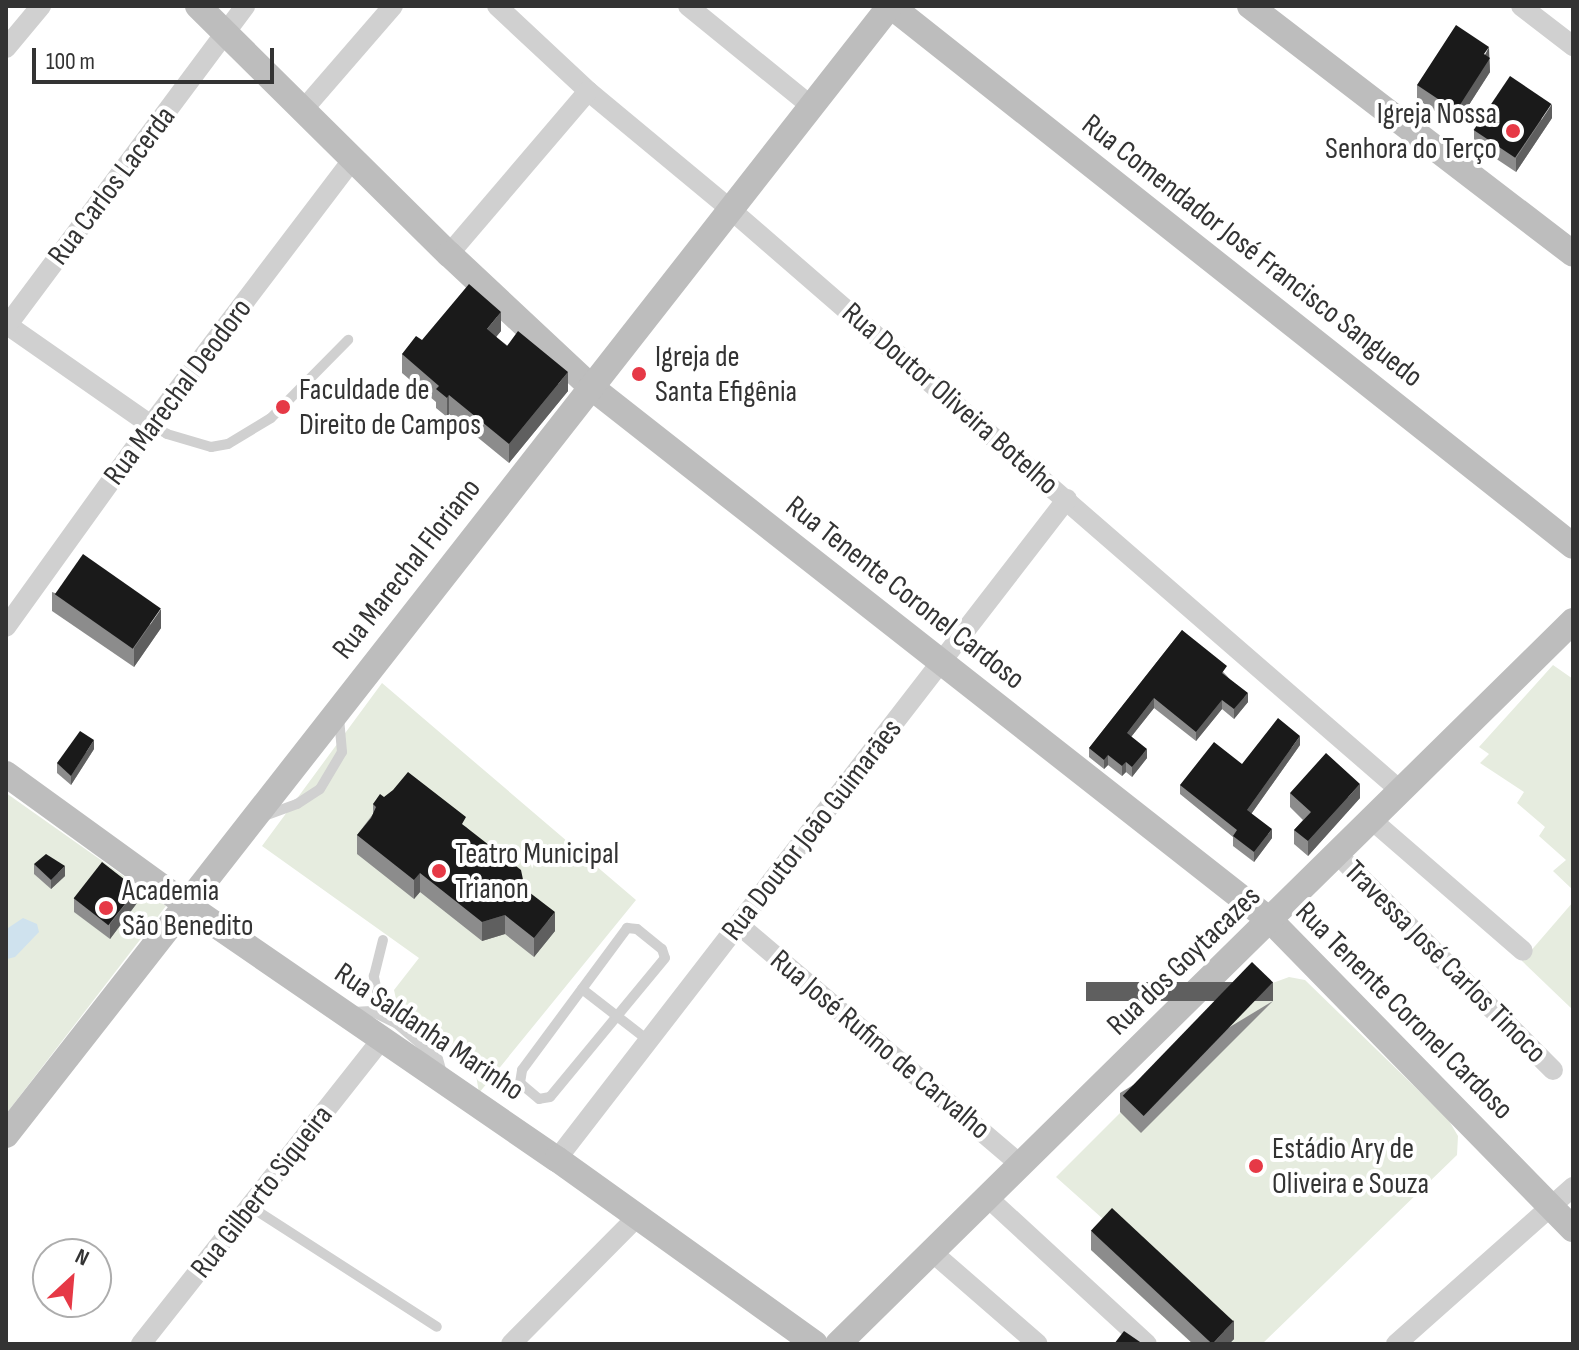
<!DOCTYPE html>
<meta charset="utf-8">
<style>
body{margin:0}
#map{position:relative;width:1579px;height:1350px;overflow:hidden;background:#fff;font-family:"Sofia Sans Condensed",sans-serif}
div>[style]{position:absolute}
[style*='--x']{left:calc(var(--x)*1px);top:calc(var(--y)*1px);width:calc(var(--w)*1px);rotate:calc(var(--a)*1deg)}
.green>*{inset:0;background:#e6ecdf}
.water>*{inset:0;background:#cfe2ee}
.lane>*{height:10px;margin:-5px;padding:0 5px;transform-origin:5px;border-radius:5px;background:#d0d0d0}
.street>*{height:20px;margin:-10px;padding:0 10px;transform-origin:10px;border-radius:10px;background:#d0d0d0}
.secondary>*{height:26px;margin:-13px;padding:0 13px;transform-origin:13px;border-radius:13px;background:#bdbdbd}
.wall>*{inset:0;background:#8c8c8c}
.shaded-wall>*{inset:0;background:#5f5f5f;transform-origin:0 0}
.building>*{inset:0;background:#1a1a1a;transform-origin:0 0}
.dots>*{width:22px;height:22px;translate:-50% -50%;box-sizing:border-box;border:4px solid #fff;border-radius:50%}
span{translate:-50% -50%;white-space:nowrap;text-align:center;line-height:1.15;-webkit-text-stroke:8px #fff;paint-order:stroke}
.poi-label{font-size:30px;color:#333}
.right{translate:-100% -50%;text-align:right}
.left{translate:0 -50%;text-align:left}
.street-label{font-size:30px;color:#333}
.frame{position:absolute;inset:0;border:8px solid #333;pointer-events:none}
.north{position:absolute;left:32px;top:1238px;width:80px;height:80px;box-sizing:border-box;background:#fff;border:2px solid #adadad;border-radius:50%;rotate:26deg;font-size:22px;font-weight:700;line-height:32px;text-align:center;color:#333}
.north::after{content:'';display:block;margin:auto;width:28px;height:36px;background:#e63946;clip-path:polygon(50% 0,100% 100%,50% 72%,0 100%)}
.scale{position:absolute;left:32px;top:48px;width:242px;height:36px;box-sizing:border-box;border:4px solid #333;border-top:0;padding-left:10px;font-size:24px;line-height:28px;white-space:nowrap;color:#333;-webkit-text-stroke:6px #fff;paint-order:stroke}
</style>
<div id="map">
<div class="green">
<i style="clip-path:polygon(1553px 665px,1573px 679px,1573px 890px,1553px 871px,1566px 860px,1539px 836px,1545px 827px,1517px 803px,1524px 792px,1480px 763px,1489px 754px,1479px 747px)"></i>
<i style="clip-path:polygon(382px 683px,636px 900px,479px 1093px,476px 1075px,398px 1008px,394px 990px,419px 958px,262px 846px)"></i>
<i style="clip-path:polygon(6px 793px,166px 906px,6px 1114px)"></i>
<i style="clip-path:polygon(1573px 902px,1573px 1010px,1522px 961px)"></i>
<i style="clip-path:polygon(1289px 977px,1305px 980px,1448px 1119px,1458px 1136px,1457px 1155px,1262px 1344px,1193px 1344px,1091px 1250px,1112px 1227px,1056px 1177px,1252px 981px,1259px 988px)"></i>
</div>
<div class="water">
<i style="clip-path:polygon(23px 918px,37px 924px,39px 932px,15px 957px,7px 959px,8px 928px)"></i>
</div>
<div class="lane">
<i style="--x:151;--y:425;--w:18;--a:29"></i>
<i style="--x:167;--y:434;--w:46;--a:16.5"></i>
<i style="--x:211;--y:447;--w:17;--a:-10"></i>
<i style="--x:228;--y:444;--w:50;--a:-31.2"></i>
<i style="--x:271;--y:418;--w:110;--a:-45.4"></i>
<i style="--x:264;--y:816;--w:35;--a:-20"></i>
<i style="--x:297;--y:804;--w:27;--a:-33"></i>
<i style="--x:320;--y:789;--w:43;--a:-59.3"></i>
<i style="--x:342;--y:752;--w:33;--a:-95"></i>
<i style="--x:627;--y:928;--w:10;--a:6"></i>
<i style="--x:637;--y:929;--w:32;--a:39"></i>
<i style="--x:662;--y:949;--w:9;--a:72"></i>
<i style="--x:665;--y:958;--w:180;--a:129.6"></i>
<i style="--x:550;--y:1097;--w:11;--a:170"></i>
<i style="--x:539;--y:1099;--w:25;--a:-140"></i>
<i style="--x:520;--y:1083;--w:13;--a:-81"></i>
<i style="--x:522;--y:1070;--w:177;--a:-53.5"></i>
<i style="--x:582;--y:989;--w:85;--a:37.8"></i>
<i style="--x:353;--y:1012;--w:18;--a:-3"></i>
<i style="--x:371;--y:1011;--w:28;--a:26"></i>
<i style="--x:396;--y:1023;--w:55;--a:40.6"></i>
<i style="--x:438;--y:1059;--w:18;--a:74"></i>
<i style="--x:382;--y:1015;--w:40;--a:-102"></i>
<i style="--x:374;--y:976;--w:37;--a:-76"></i>
<i style="--x:251;--y:1207;--w:221;--a:32.8"></i>
</div>
<div class="street">
<i style="--x:497;--y:6;--w:125;--a:43"></i>
<i style="--x:588;--y:91;--w:185;--a:39.7"></i>
<i style="--x:730;--y:209;--w:890;--a:40.94"></i>
<i style="--x:688;--y:6;--w:157;--a:39.1"></i>
<i style="--x:1521;--y:6;--w:66;--a:37.6"></i>
<i style="--x:6;--y:48;--w:55;--a:-50.2"></i>
<i style="--x:302;--y:111;--w:139;--a:-49.1"></i>
<i style="--x:449;--y:254;--w:214;--a:-49.5"></i>
<i style="--x:6;--y:324;--w:177;--a:34.9"></i>
<i style="--x:6;--y:327;--w:400;--a:-53.3"></i>
<i style="--x:6;--y:627;--w:249;--a:-54.3"></i>
<i style="--x:151;--y:425;--w:334;--a:-52.8"></i>
<i style="--x:1373;--y:821;--w:198;--a:40.9"></i>
<i style="--x:1338;--y:855;--w:304;--a:45"></i>
<i style="--x:739;--y:925;--w:370;--a:40.4"></i>
<i style="--x:557;--y:1159;--w:834;--a:-52.31"></i>
<i style="--x:987;--y:1197;--w:217;--a:42.6"></i>
<i style="--x:932;--y:1252;--w:140;--a:41"></i>
<i style="--x:141;--y:1344;--w:389;--a:-51.7"></i>
<i style="--x:511;--y:1344;--w:180;--a:-45.2"></i>
<i style="--x:1396;--y:1344;--w:237;--a:-41.6"></i>
</div>
<div class="secondary">
<i style="--x:198;--y:6;--w:353;--a:44.7"></i>
<i style="--x:449;--y:254;--w:195;--a:43.1"></i>
<i style="--x:591;--y:387;--w:865;--a:38.14"></i>
<i style="--x:1271;--y:921;--w:431;--a:45.6"></i>
<i style="--x:891;--y:6;--w:870;--a:38.37"></i>
<i style="--x:1250;--y:6;--w:407;--a:37.5"></i>
<i style="--x:6;--y:774;--w:220;--a:35.9"></i>
<i style="--x:184;--y:903;--w:452;--a:34.5"></i>
<i style="--x:557;--y:1159;--w:317;--a:35.6"></i>
<i style="--x:6;--y:1135;--w:1434;--a:-51.94"></i>
<i style="--x:838;--y:1344;--w:1031;--a:-44.53"></i>
</div>
<div class="wall">
<i style="clip-path:polygon(1489px 57px,1490px 72px,1456px 125px,1417px 99px,1417px 85px)"></i>
<i style="clip-path:polygon(1552px 118px,1516px 172px,1474px 144px,1474px 130px)"></i>
<i style="clip-path:polygon(501px 331px,496px 337px,568px 391px,509px 463px,449px 414px,447px 417px,436px 408px,436px 402px,402px 373px,402px 354px,422px 340px)"></i>
<i style="clip-path:polygon(52px 592px,161px 628px,134px 667px,52px 611px)"></i>
<i style="clip-path:polygon(1182px 630px,1227px 676px,1248px 702px,1234px 719px,1222px 709px,1196px 741px,1154px 708px,1131px 737px,1147px 758px,1132px 777px,1126px 772px,1122px 776px,1108px 765px,1104px 769px,1089px 757px,1089px 748px)"></i>
<i style="clip-path:polygon(1300px 745px,1251px 814px,1272px 838px,1254px 862px,1233px 846px,1233px 837px,1180px 794px,1180px 785px)"></i>
<i style="clip-path:polygon(94px 749px,71px 785px,57px 773px,57px 763px)"></i>
<i style="clip-path:polygon(1290px 793px,1360px 798px,1308px 856px,1294px 844px,1294px 830px,1303px 820px,1290px 807px)"></i>
<i style="clip-path:polygon(384px 797px,466px 827px,525px 889px,555px 931px,534px 957px,505px 934px,482px 941px,420px 892px,414px 899px,357px 854px,357px 835px,373px 814px,373px 804px)"></i>
<i style="clip-path:polygon(34px 864px,65px 876px,51px 889px,34px 874px)"></i>
<i style="clip-path:polygon(74px 898px,137px 903px,110px 939px,74px 912px)"></i>
<i style="clip-path:polygon(1273px 1001px,1141px 1133px,1120px 1112px,1120px 1093px)"></i>
<i style="clip-path:polygon(1091px 1231px,1234px 1339px,1229px 1344px,1193px 1344px,1091px 1250px)"></i>
</div>
<div class="shaded-wall">
<i style="clip-path:polygon(1489px 47px,1490px 72px,1456px 125px,1456px 111px)"></i>
<i style="clip-path:polygon(1552px 104px,1552px 118px,1516px 172px,1516px 158px)"></i>
<i style="clip-path:polygon(501px 312px,501px 331px,487px 348px,487px 329px)"></i>
<i style="clip-path:polygon(568px 372px,568px 391px,509px 463px,509px 444px)"></i>
<i style="clip-path:polygon(449px 395px,449px 414px,447px 417px,447px 398px)"></i>
<i style="clip-path:polygon(161px 609px,161px 628px,134px 667px,134px 648px)"></i>
<i style="clip-path:polygon(1248px 693px,1248px 702px,1234px 719px,1234px 709px)"></i>
<i style="clip-path:polygon(1154px 698px,1154px 708px,1127px 742px,1127px 733px)"></i>
<i style="clip-path:polygon(1222px 700px,1222px 709px,1196px 741px,1196px 732px)"></i>
<i style="clip-path:polygon(1300px 736px,1300px 745px,1247px 820px,1247px 810px)"></i>
<i style="clip-path:polygon(94px 740px,94px 749px,71px 785px,71px 776px)"></i>
<i style="clip-path:polygon(1147px 749px,1147px 758px,1132px 777px,1132px 767px)"></i>
<i style="clip-path:polygon(1108px 755px,1108px 765px,1104px 769px,1104px 760px)"></i>
<i style="clip-path:polygon(1126px 762px,1126px 772px,1122px 776px,1122px 766px)"></i>
<i style="clip-path:polygon(1360px 784px,1360px 798px,1308px 856px,1308px 841px)"></i>
<i style="clip-path:polygon(1272px 829px,1272px 838px,1254px 862px,1254px 852px)"></i>
<i style="clip-path:polygon(65px 866px,65px 876px,51px 889px,51px 880px)"></i>
<i style="clip-path:polygon(420px 873px,420px 892px,414px 899px,414px 880px)"></i>
<i style="clip-path:polygon(137px 889px,137px 903px,110px 939px,110px 924px)"></i>
<i style="clip-path:polygon(555px 912px,555px 931px,534px 957px,534px 938px)"></i>
<i style="clip-path:polygon(505px 915px,505px 934px,482px 941px,482px 922px)"></i>
<i style="left:1273px;top:982px;width:19px;height:187px;rotate:90deg"></i>
<i style="clip-path:polygon(1234px 1320px,1234px 1339px,1229px 1344px,1213px 1344px)"></i>
</div>
<div class="building">
<i style="clip-path:polygon(1456px 25px,1489px 47px,1484px 54px,1490px 58px,1456px 111px,1417px 85px)"></i>
<i style="left:1510px;top:76px;width:50px;height:65px;rotate:34deg"></i>
<i style="clip-path:polygon(469px 284px,501px 312px,487px 329px,507px 346px,518px 331px,568px 372px,509px 444px,449px 395px,447px 398px,436px 389px,439px 386px,402px 354px,416px 336px,422px 340px)"></i>
<i style="left:83px;top:554px;width:95px;height:49px;rotate:35deg"></i>
<i style="clip-path:polygon(1182px 630px,1227px 666px,1222px 673px,1248px 693px,1234px 709px,1222px 700px,1196px 732px,1154px 698px,1127px 733px,1147px 749px,1132px 767px,1126px 762px,1122px 766px,1108px 755px,1104px 760px,1089px 748px)"></i>
<i style="clip-path:polygon(1278px 718px,1300px 736px,1247px 810px,1272px 829px,1254px 852px,1233px 836px,1237px 830px,1180px 785px,1214px 742px,1242px 764px)"></i>
<i style="clip-path:polygon(80px 731px,94px 740px,71px 776px,57px 763px)"></i>
<i style="clip-path:polygon(1326px 753px,1360px 784px,1308px 841px,1294px 830px,1311px 812px,1290px 793px)"></i>
<i style="clip-path:polygon(408px 772px,466px 817px,462px 824px,521px 870px,525px 889px,555px 912px,534px 938px,505px 915px,482px 922px,420px 873px,414px 880px,357px 835px,371px 818px,376px 807px,373px 804px,380px 794px,384px 797px,393px 790px)"></i>
<i style="clip-path:polygon(46px 854px,65px 866px,51px 880px,34px 864px)"></i>
<i style="left:102px;top:862px;width:44px;height:46px;rotate:38deg"></i>
<i style="left:1252px;top:962px;width:29px;height:186px;rotate:44deg"></i>
<i style="left:1112px;top:1208px;width:166px;height:31px;rotate:43deg"></i>
<i style="clip-path:polygon(1124px 1331px,1143px 1344px,1114px 1344px)"></i>
</div>
<div class="dots">
<i style="left:1513px;top:131px;background:#e63946"></i>
<i style="left:639px;top:374px;background:#e63946"></i>
<i style="left:283px;top:407px;background:#e63946"></i>
<i style="left:439px;top:871px;background:#e63946"></i>
<i style="left:106px;top:908px;background:#e63946"></i>
<i style="left:1256px;top:1166px;background:#e63946"></i>
</div>
<div class="poi-label">
<span class="right" style="left:1497px;top:131px">Igreja Nossa<br>Senhora do Terço</span>
<span class="left" style="left:655px;top:374px">Igreja de<br>Santa Efigênia</span>
<span class="left" style="left:299px;top:407px">Faculdade de<br>Direito de Campos</span>
<span class="left" style="left:455px;top:871px">Teatro Municipal<br>Trianon</span>
<span class="left" style="left:122px;top:908px">Academia<br>São Benedito</span>
<span class="left" style="left:1272px;top:1166px">Estádio Ary de<br>Oliveira e Souza</span>
</div>
<div class="street-label">
<span style="left:112px;top:186px;rotate:-53deg">Rua Carlos Lacerda</span>
<span style="left:1252px;top:251px;rotate:38deg">Rua Comendador José Francisco Sanguedo</span>
<span style="left:178px;top:392px;rotate:-53deg">Rua Marechal Deodoro</span>
<span style="left:950px;top:399px;rotate:41deg">Rua Doutor Oliveira Botelho</span>
<span style="left:407px;top:569px;rotate:-52deg">Rua Marechal Floriano</span>
<span style="left:905px;top:593px;rotate:38deg">Rua Tenente Coronel Cardoso</span>
<span style="left:812px;top:830px;rotate:-52deg">Rua Doutor João Guimarães</span>
<span style="left:1184px;top:961px;rotate:-44deg">Rua dos Goytacazes</span>
<span style="left:1445px;top:962px;rotate:45deg">Travessa José Carlos Tinoco</span>
<span style="left:1404px;top:1011px;rotate:45deg">Rua Tenente Coronel Cardoso</span>
<span style="left:429px;top:1032px;rotate:34deg">Rua Saldanha Marinho</span>
<span style="left:880px;top:1045px;rotate:40deg">Rua José Rufino de Carvalho</span>
<span style="left:262px;top:1192px;rotate:-52deg">Rua Gilberto Siqueira</span>
</div>
<div class="frame"></div>
<div class="north">N</div>
<div class="scale">100 m</div>
</div>
